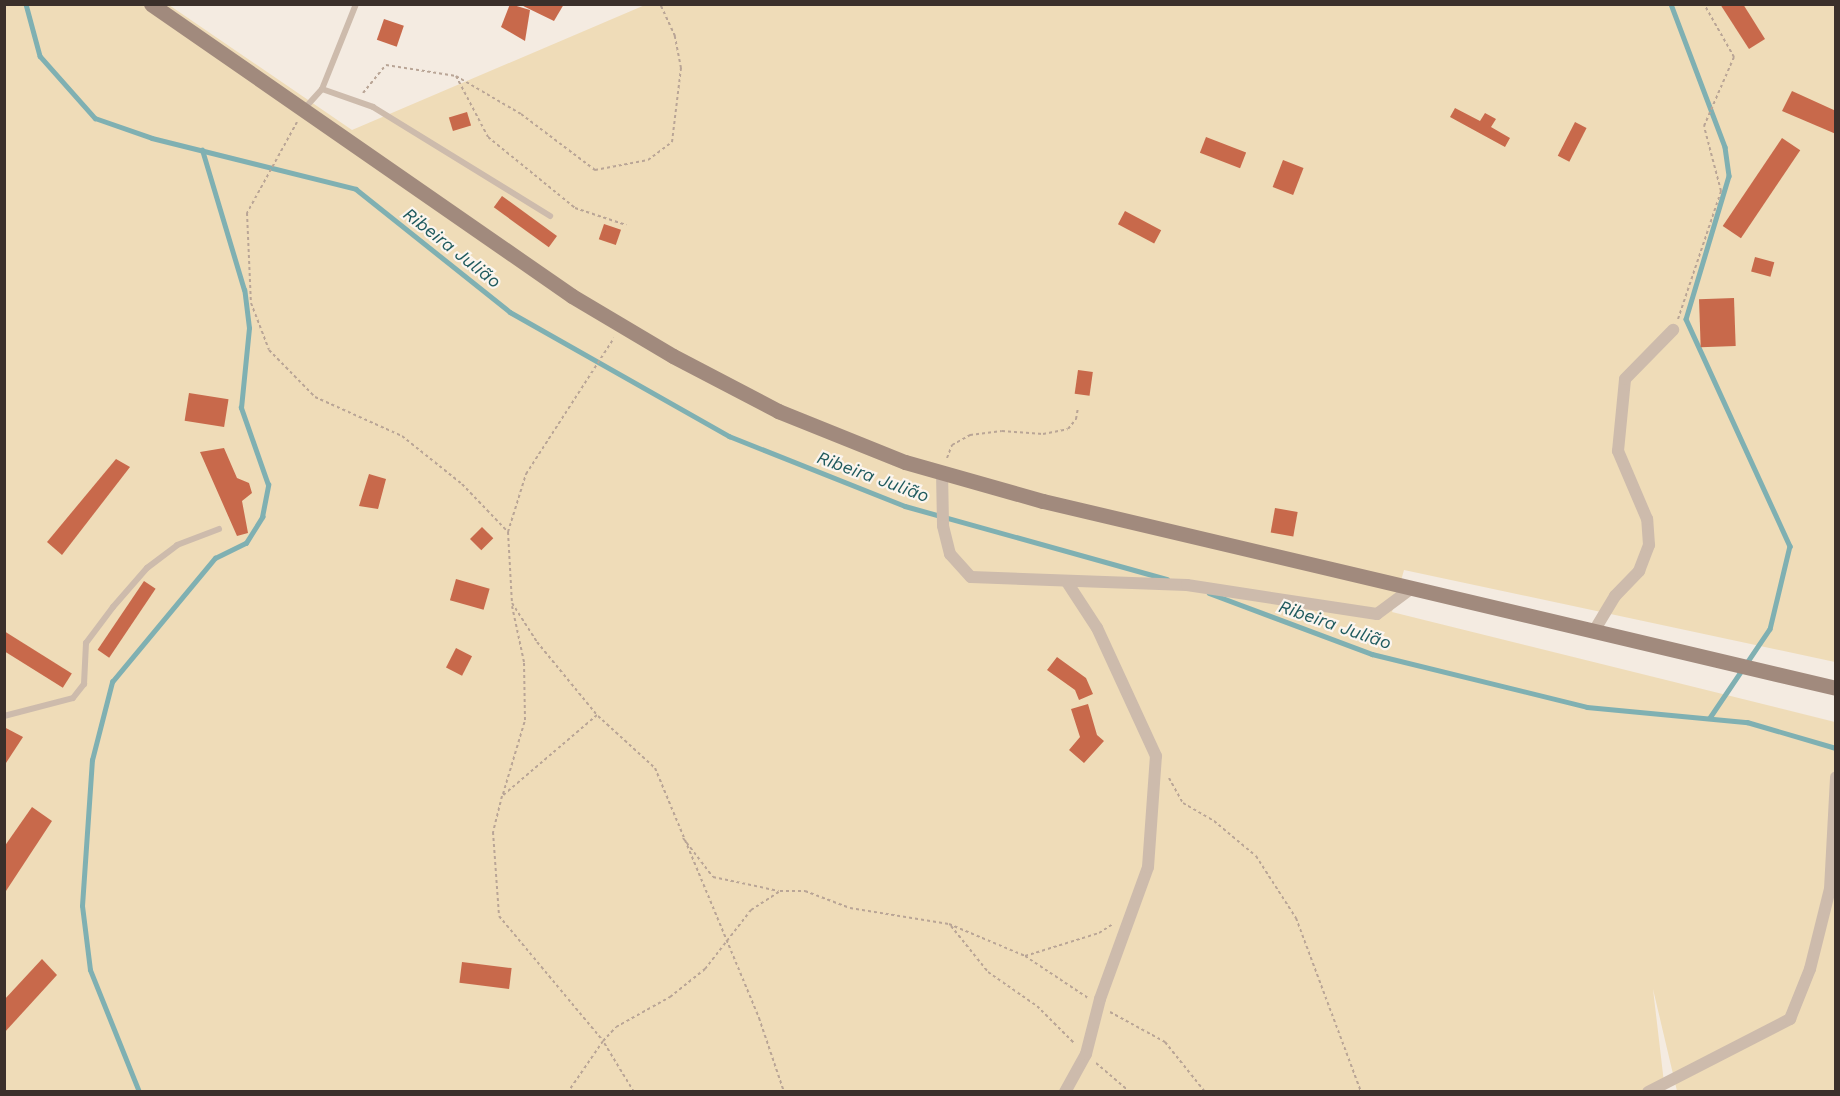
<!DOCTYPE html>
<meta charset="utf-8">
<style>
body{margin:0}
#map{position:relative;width:1840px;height:1096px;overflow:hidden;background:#f4ebe1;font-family:"Work Sans",sans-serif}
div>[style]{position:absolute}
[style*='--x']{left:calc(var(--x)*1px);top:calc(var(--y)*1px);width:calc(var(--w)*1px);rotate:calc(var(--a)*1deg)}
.sand>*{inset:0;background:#efdcb8}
.stream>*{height:4.5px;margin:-2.25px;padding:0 2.25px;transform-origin:2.25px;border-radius:2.25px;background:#7fb0b2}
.building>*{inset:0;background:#c8694b;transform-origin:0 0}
.path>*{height:2px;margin-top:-1px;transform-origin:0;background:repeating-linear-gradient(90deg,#b9a596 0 3px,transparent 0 6px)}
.lane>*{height:6px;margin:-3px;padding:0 3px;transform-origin:3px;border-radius:3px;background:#cdbbac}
.street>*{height:12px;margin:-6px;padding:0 6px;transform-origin:6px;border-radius:6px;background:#cdbbac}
.secondary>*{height:15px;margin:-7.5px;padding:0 7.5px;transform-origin:7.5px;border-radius:7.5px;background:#a18a7d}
span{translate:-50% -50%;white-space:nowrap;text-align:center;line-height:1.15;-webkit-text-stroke:4.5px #fbf5ee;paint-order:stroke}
.water-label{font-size:18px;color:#1f5a5e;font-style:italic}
.frame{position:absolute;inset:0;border:6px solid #3b302b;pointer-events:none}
</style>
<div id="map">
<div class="sand">
<i style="clip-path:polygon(5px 5px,169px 5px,352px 130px,645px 5px,1835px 5px,1835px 662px,1404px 570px,1392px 612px,1835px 722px,1835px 1091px,1677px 1091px,1653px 989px,1665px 1091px,5px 1092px)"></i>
</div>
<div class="stream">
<i style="--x:26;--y:4;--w:54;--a:74.9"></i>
<i style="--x:40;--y:56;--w:83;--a:48.4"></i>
<i style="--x:95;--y:118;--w:60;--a:19.3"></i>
<i style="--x:152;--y:138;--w:210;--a:14"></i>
<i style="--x:356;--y:189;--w:197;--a:38.6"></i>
<i style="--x:510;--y:312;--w:252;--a:29.5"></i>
<i style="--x:729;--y:436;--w:189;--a:21.7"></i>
<i style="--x:905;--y:506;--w:272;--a:15.6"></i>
<i style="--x:1671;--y:4;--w:153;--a:69.3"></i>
<i style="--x:1725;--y:147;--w:29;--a:82"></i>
<i style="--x:1729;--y:176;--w:149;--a:106.7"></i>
<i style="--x:1686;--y:319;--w:250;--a:65.4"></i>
<i style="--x:1790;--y:546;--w:85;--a:103.5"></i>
<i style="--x:1770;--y:629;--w:107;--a:124"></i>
<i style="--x:1209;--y:593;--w:174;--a:20.5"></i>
<i style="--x:1372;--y:654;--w:221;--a:13.8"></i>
<i style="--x:1587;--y:707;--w:161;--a:5.4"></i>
<i style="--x:1747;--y:722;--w:93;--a:16.3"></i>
<i style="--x:139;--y:1092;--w:131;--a:-111.9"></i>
<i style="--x:90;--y:970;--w:64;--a:-97.1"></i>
<i style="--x:82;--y:906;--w:146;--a:-86.1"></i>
<i style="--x:92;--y:760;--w:81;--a:-75.6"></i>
<i style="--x:112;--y:682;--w:161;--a:-50.3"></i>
<i style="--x:215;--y:558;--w:34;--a:-26"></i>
<i style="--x:246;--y:543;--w:31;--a:-58"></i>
<i style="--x:262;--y:517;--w:33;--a:-79"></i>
<i style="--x:268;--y:485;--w:82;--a:-109.3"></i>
<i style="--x:241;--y:408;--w:80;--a:-84.3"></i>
<i style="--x:249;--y:328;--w:38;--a:-97"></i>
<i style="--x:244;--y:290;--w:146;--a:-106.7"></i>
</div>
<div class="building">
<i style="clip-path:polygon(510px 4px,530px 10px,525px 41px,501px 27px)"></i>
<i style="clip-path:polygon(519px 4px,564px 4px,554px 21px)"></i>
<i style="clip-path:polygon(1720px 4px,1743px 4px,1765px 39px,1749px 49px)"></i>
<i style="left:384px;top:19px;width:21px;height:22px;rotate:19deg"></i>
<i style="clip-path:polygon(1792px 91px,1836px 111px,1836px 134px,1782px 111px)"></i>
<i style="clip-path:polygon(1455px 108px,1480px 121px,1485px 113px,1496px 119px,1491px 127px,1510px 138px,1505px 147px,1450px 117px)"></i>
<i style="left:467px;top:112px;width:14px;height:19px;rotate:73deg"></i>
<i style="left:1575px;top:122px;width:13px;height:38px;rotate:27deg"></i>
<i style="left:1206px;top:137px;width:43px;height:17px;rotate:21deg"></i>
<i style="left:1782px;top:138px;width:22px;height:106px;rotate:34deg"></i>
<i style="left:1283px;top:160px;width:22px;height:29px;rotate:21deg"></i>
<i style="left:502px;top:196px;width:68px;height:14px;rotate:36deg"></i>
<i style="left:1125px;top:211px;width:41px;height:15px;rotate:28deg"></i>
<i style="left:604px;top:224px;width:18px;height:16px;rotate:19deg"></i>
<i style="left:1755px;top:257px;width:20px;height:15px;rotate:15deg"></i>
<i style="left:1734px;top:298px;width:48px;height:35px;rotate:88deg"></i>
<i style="left:1078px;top:370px;width:15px;height:24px;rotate:8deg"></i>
<i style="left:189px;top:393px;width:40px;height:28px;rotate:9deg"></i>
<i style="clip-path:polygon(224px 448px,237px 478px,249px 483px,252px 493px,242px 501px,248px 533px,237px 536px,200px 452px)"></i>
<i style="clip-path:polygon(116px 459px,130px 467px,62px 555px,47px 542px)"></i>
<i style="clip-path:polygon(369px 474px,386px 479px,378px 509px,359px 506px)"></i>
<i style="left:1275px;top:508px;width:23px;height:25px;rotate:10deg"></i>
<i style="left:482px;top:527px;width:16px;height:17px;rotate:45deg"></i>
<i style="left:456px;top:579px;width:35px;height:22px;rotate:16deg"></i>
<i style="left:144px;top:581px;width:14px;height:83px;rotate:34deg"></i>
<i style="left:4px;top:631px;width:80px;height:17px;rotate:32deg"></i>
<i style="left:456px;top:648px;width:18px;height:22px;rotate:27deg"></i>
<i style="clip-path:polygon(1057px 657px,1086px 678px,1093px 694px,1079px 700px,1075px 690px,1047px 670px)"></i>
<i style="clip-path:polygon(1088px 704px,1097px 735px,1104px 741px,1084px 763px,1069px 750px,1080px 737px,1071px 709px)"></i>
<i style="clip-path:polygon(4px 727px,23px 737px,4px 766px)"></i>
<i style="clip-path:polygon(32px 807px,52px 821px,4px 894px,4px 847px)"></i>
<i style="clip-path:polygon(42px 959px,57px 975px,4px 1033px,4px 1000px)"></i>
<i style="left:462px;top:962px;width:50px;height:21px;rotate:7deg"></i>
</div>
<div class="path">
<i style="--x:456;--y:76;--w:69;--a:62.3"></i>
<i style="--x:488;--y:137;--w:112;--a:39.2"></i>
<i style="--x:575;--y:208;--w:54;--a:18.4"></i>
<i style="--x:363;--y:93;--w:36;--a:-51"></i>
<i style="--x:386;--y:65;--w:71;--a:8.9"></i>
<i style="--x:456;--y:76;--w:75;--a:30.3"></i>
<i style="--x:521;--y:114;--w:93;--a:37.1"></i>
<i style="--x:595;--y:170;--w:54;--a:-10.7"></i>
<i style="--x:648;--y:160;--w:30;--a:-37"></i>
<i style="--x:672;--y:142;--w:75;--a:-83.1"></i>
<i style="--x:681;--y:68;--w:33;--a:-101"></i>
<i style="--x:675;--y:36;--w:35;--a:-115"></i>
<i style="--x:297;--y:122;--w:104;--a:118.8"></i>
<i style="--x:247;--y:213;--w:90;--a:87.5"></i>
<i style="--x:251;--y:303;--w:50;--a:69"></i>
<i style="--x:269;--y:350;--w:66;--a:45.6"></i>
<i style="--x:315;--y:397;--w:95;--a:24.1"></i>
<i style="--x:402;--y:436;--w:77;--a:38.7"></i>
<i style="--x:462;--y:484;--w:66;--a:46.2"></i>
<i style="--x:508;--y:532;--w:71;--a:86.8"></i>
<i style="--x:512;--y:603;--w:46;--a:57.3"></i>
<i style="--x:537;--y:642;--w:94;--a:50.6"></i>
<i style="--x:597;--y:715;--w:125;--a:139.5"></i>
<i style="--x:502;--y:796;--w:37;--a:104"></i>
<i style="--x:493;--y:832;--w:84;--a:85.9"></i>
<i style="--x:499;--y:916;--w:163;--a:50.2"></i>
<i style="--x:603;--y:1041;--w:62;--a:124.5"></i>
<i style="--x:1678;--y:319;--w:135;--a:-71.4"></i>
<i style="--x:1721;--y:191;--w:67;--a:-104.7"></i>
<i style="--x:1704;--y:126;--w:75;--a:-66.5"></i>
<i style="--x:1734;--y:57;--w:61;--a:-119.5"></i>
<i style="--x:947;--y:458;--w:14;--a:-69"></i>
<i style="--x:952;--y:445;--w:21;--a:-29"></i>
<i style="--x:970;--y:435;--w:32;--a:-7"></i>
<i style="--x:1002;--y:431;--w:41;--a:4.2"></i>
<i style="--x:1043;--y:434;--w:25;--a:-11"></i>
<i style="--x:1068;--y:429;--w:13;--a:-51"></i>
<i style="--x:1076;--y:419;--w:11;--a:-80"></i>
<i style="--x:508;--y:532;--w:61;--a:-72.8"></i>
<i style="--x:526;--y:474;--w:162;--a:-57.1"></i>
<i style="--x:598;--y:716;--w:77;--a:42.4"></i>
<i style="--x:655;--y:768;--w:271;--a:67.4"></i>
<i style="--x:759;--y:1018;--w:78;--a:71.3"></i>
<i style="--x:1169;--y:778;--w:29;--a:61"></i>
<i style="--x:1183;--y:803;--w:36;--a:30"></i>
<i style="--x:1214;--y:821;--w:55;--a:39.8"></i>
<i style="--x:1256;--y:856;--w:74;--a:57.2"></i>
<i style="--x:1296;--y:918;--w:186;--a:69.5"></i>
<i style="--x:503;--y:794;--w:77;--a:-73.4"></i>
<i style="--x:525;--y:720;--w:58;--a:-91"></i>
<i style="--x:524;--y:662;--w:57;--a:-102.1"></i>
<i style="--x:683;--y:838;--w:49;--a:52.4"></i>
<i style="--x:713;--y:877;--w:67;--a:12"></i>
<i style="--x:951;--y:926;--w:59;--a:51.2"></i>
<i style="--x:988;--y:972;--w:60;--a:34.8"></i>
<i style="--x:1037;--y:1006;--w:52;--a:45"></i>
<i style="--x:1025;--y:956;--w:76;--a:33.7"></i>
<i style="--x:1110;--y:1012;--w:63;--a:28.6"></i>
<i style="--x:1165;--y:1042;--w:64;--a:51.3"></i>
<i style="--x:1096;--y:1063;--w:45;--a:40.5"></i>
<i style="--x:634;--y:1092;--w:60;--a:-121.3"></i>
<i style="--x:603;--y:1041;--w:19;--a:-47"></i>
<i style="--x:616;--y:1027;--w:62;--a:-29.1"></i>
<i style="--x:670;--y:997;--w:45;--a:-38.7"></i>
<i style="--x:705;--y:969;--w:75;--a:-52.1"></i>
<i style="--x:751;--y:910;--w:35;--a:-33"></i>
<i style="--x:780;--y:891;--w:25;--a:0"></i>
<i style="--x:805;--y:891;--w:48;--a:20.7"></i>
<i style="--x:850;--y:908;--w:100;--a:9.2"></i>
<i style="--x:949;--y:924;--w:82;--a:22.8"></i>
<i style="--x:1025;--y:956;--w:77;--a:-17.3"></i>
<i style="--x:1099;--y:933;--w:17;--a:-33"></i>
</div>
<div class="lane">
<i style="--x:322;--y:89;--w:54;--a:19.4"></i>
<i style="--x:373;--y:107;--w:208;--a:31.6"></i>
<i style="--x:304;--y:109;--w:27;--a:-48"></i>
<i style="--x:322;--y:89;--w:92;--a:-68.2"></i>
<i style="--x:4;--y:716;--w:71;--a:-14.6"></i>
<i style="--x:73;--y:698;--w:18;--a:-52"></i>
<i style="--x:84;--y:684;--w:41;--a:-87.2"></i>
<i style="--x:86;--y:643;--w:45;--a:-53.1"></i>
<i style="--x:113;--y:607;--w:52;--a:-48.9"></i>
<i style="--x:147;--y:568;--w:38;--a:-37"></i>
<i style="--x:177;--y:545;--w:45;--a:-20.9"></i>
</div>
<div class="street">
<i style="--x:942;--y:472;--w:54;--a:88.9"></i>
<i style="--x:943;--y:526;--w:29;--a:76"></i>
<i style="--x:950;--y:554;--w:31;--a:48"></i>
<i style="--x:971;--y:577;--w:216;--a:2.1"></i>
<i style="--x:1187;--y:585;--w:192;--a:8.7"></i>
<i style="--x:1377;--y:614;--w:44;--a:-36.6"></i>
<i style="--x:1594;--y:631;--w:41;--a:-59"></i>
<i style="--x:1615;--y:596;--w:35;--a:-46"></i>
<i style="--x:1639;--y:571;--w:28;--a:-69"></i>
<i style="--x:1649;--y:545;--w:26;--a:-94"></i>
<i style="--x:1647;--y:519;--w:74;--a:-113.1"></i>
<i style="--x:1618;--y:451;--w:72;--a:-84.4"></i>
<i style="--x:1625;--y:379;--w:69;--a:-45.6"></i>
<i style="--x:1065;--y:1092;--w:43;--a:-61.1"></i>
<i style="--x:1086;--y:1054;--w:57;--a:-75.7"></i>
<i style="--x:1100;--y:999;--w:140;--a:-70"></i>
<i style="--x:1148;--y:867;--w:111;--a:-85.9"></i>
<i style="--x:1156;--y:756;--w:141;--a:-114.7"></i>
<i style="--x:1097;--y:628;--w:55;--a:-123.1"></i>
<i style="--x:1648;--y:1092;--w:160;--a:-27.2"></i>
<i style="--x:1790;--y:1019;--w:54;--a:-68.2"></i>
<i style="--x:1810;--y:969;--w:82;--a:-76"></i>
<i style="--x:1830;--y:889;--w:112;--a:-86.9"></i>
</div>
<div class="secondary">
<i style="--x:151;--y:4;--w:512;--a:34.74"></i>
<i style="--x:572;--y:296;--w:117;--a:30.7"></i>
<i style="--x:673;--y:356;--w:119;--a:27.6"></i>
<i style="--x:778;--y:411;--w:137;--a:21.9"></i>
<i style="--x:905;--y:462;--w:143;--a:15.8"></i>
<i style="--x:1043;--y:501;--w:815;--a:13.27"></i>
</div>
<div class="water-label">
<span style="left:452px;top:248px;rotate:38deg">Ribeira Julião</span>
<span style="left:873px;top:477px;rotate:20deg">Ribeira Julião</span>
<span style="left:1335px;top:625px;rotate:19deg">Ribeira Julião</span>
</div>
<div class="frame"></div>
</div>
